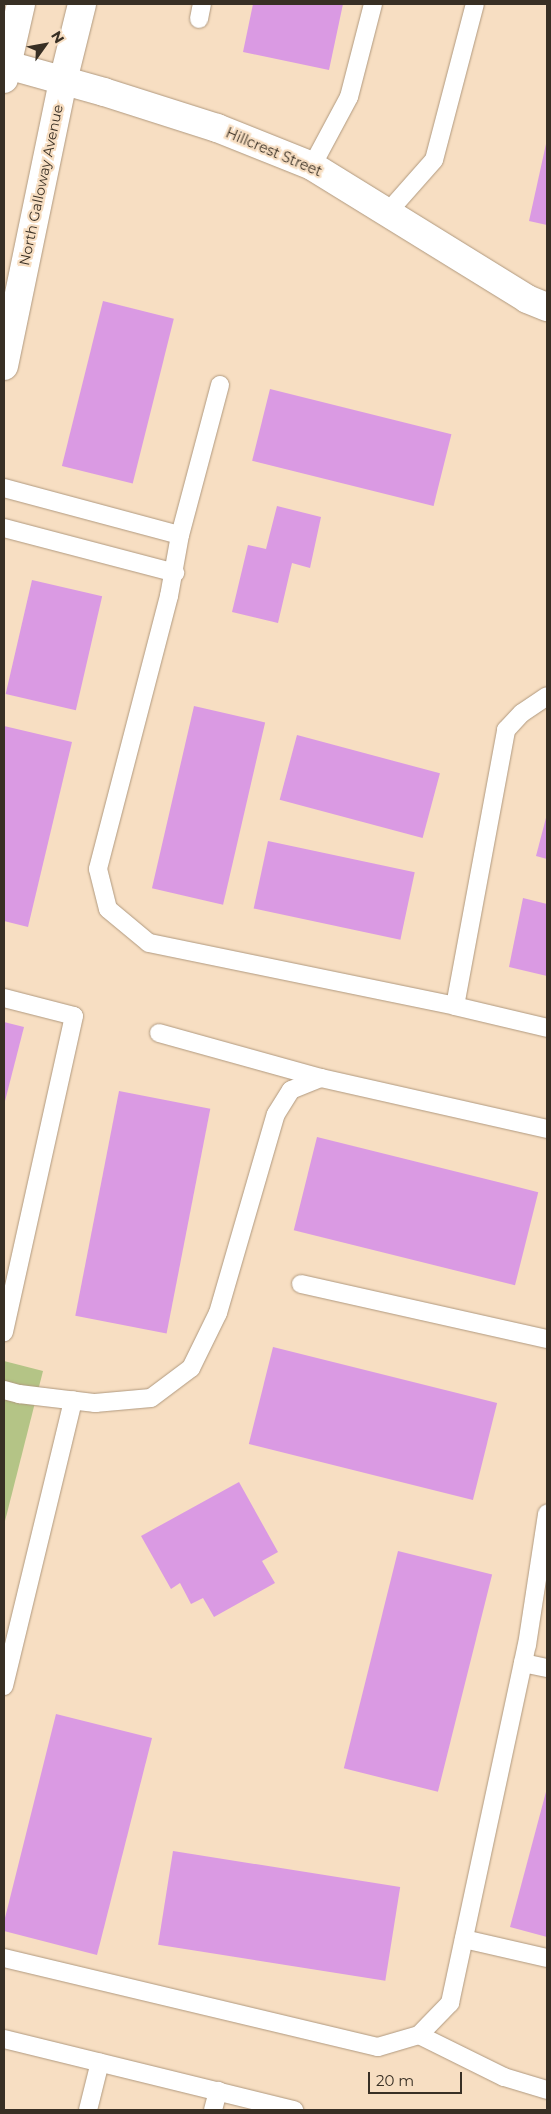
<!DOCTYPE html>
<style>
body{margin:0}
#map{position:relative;width:551px;height:2114px;overflow:hidden;background:#f7dec2;font-family:Montserrat,sans-serif}
div>[style]{position:absolute}
[style*='--x']{left:calc(var(--x)*1px);top:calc(var(--y)*1px);width:calc(var(--w)*1px);rotate:calc(var(--a)*1deg)}
.green>*{inset:0;background:#b4c486}
.building>*{inset:0;background:#da9ae3;transform-origin:0 0}
.roads{filter:drop-shadow(0 0 1px #b0997f) drop-shadow(0 0 1px #b0997f)}
.service>*{height:18px;margin:-9px;padding:0 9px;transform-origin:9px;border-radius:9px;background:#fff}
.tertiary>*{height:28px;margin:-14px;padding:0 14px;transform-origin:14px;border-radius:14px;background:#fff}
.secondary>*{height:28px;margin:-14px;padding:0 14px;transform-origin:14px;border-radius:14px;background:#fff}
span{translate:-50% -50%;white-space:nowrap;text-align:center;line-height:1.15;-webkit-text-stroke:4.5px #f7dec2;paint-order:stroke}
.street-label{font-size:14px;color:#382f24}
.frame{position:absolute;inset:0;border:5px solid #382f24;pointer-events:none}
.north{position:absolute;left:20px;top:20px;width:50px;height:50px;-webkit-text-stroke:4px #f7dec2;paint-order:stroke;rotate:58deg;font-size:14px;font-weight:700;line-height:20px;text-align:center;color:#382f24}
.north::after{content:'';display:block;margin:auto;width:18px;height:22px;background:#382f24;clip-path:polygon(50% 0,100% 100%,50% 72%,0 100%)}
.scale{position:absolute;left:368px;top:2072px;width:94px;height:22px;box-sizing:border-box;border:2px solid #382f24;border-top:0;padding-left:6px;font-size:15px;line-height:18px;white-space:nowrap;color:#382f24;-webkit-text-stroke:4px #f7dec2;paint-order:stroke}
</style>
<div id="map">
<div class="green">
<i style="clip-path:polygon(4px 1361px,43px 1371px,4px 1525px)"></i>
</div>
<div class="building">
<i style="clip-path:polygon(253px 4px,343px 4px,329px 70px,243px 52px)"></i>
<i style="clip-path:polygon(546px 144px,547px 145px,547px 225px,529px 221px)"></i>
<i style="left:103px;top:301px;width:73px;height:170px;rotate:14deg"></i>
<i style="left:270px;top:389px;width:187px;height:74px;rotate:14deg"></i>
<i style="clip-path:polygon(277px 506px,321px 517px,310px 568px,292px 563px,278px 623px,232px 612px,248px 545px,266px 549px)"></i>
<i style="left:32px;top:580px;width:72px;height:117px;rotate:13deg"></i>
<i style="left:194px;top:706px;width:73px;height:187px;rotate:13deg"></i>
<i style="clip-path:polygon(4px 726px,72px 742px,28px 927px,4px 921px)"></i>
<i style="left:297px;top:735px;width:148px;height:67px;rotate:15deg"></i>
<i style="clip-path:polygon(547px 814px,547px 859px,536px 856px)"></i>
<i style="left:268px;top:841px;width:150px;height:69px;rotate:12deg"></i>
<i style="clip-path:polygon(523px 898px,547px 904px,547px 976px,509px 967px)"></i>
<i style="clip-path:polygon(4px 1022px,24px 1027px,4px 1105px)"></i>
<i style="left:119px;top:1091px;width:93px;height:229px;rotate:11deg"></i>
<i style="left:317px;top:1137px;width:228px;height:96px;rotate:14deg"></i>
<i style="left:273px;top:1347px;width:231px;height:100px;rotate:14deg"></i>
<i style="clip-path:polygon(239px 1482px,278px 1552px,262px 1561px,275px 1583px,214px 1617px,203px 1598px,191px 1604px,180px 1583px,171px 1589px,141px 1536px)"></i>
<i style="left:398px;top:1551px;width:97px;height:224px;rotate:14deg"></i>
<i style="clip-path:polygon(56px 1714px,152px 1738px,97px 1955px,4px 1931px,4px 1922px)"></i>
<i style="clip-path:polygon(547px 1788px,547px 1937px,510px 1927px)"></i>
<i style="left:173px;top:1851px;width:230px;height:95px;rotate:9deg"></i>
</div>
<div class="roads">
<div class="service">
<i style="--x:199;--y:19;--w:15;--a:-79"></i>
<i style="--x:312;--y:166;--w:78;--a:-61.8"></i>
<i style="--x:349;--y:97;--w:96;--a:-75.5"></i>
<i style="--x:388;--y:212;--w:69;--a:-48.5"></i>
<i style="--x:434;--y:160;--w:161;--a:-75.3"></i>
<i style="--x:220;--y:385;--w:155;--a:104.9"></i>
<i style="--x:180;--y:535;--w:62;--a:100.2"></i>
<i style="--x:169;--y:596;--w:282;--a:104.6"></i>
<i style="--x:98;--y:869;--w:41;--a:76"></i>
<i style="--x:108;--y:909;--w:53;--a:39.7"></i>
<i style="--x:149;--y:943;--w:312;--a:11.6"></i>
<i style="--x:455;--y:1006;--w:95;--a:13.4"></i>
<i style="--x:4;--y:488;--w:182;--a:15"></i>
<i style="--x:4;--y:528;--w:177;--a:14.7"></i>
<i style="--x:4;--y:998;--w:72;--a:14.4"></i>
<i style="--x:74;--y:1016;--w:324;--a:102.5"></i>
<i style="--x:455;--y:1006;--w:281;--a:-79.5"></i>
<i style="--x:506;--y:730;--w:23;--a:-47"></i>
<i style="--x:522;--y:713;--w:30;--a:-34"></i>
<i style="--x:159;--y:1033;--w:168;--a:15.5"></i>
<i style="--x:301;--y:1284;--w:252;--a:12.6"></i>
<i style="--x:4;--y:1390;--w:16;--a:15"></i>
<i style="--x:19;--y:1394;--w:77;--a:6.8"></i>
<i style="--x:95;--y:1403;--w:56;--a:-5.1"></i>
<i style="--x:151;--y:1398;--w:50;--a:-36.9"></i>
<i style="--x:191;--y:1368;--w:61;--a:-63.9"></i>
<i style="--x:218;--y:1313;--w:207;--a:-73.8"></i>
<i style="--x:276;--y:1114;--w:28;--a:-58"></i>
<i style="--x:291;--y:1090;--w:32;--a:-22"></i>
<i style="--x:321;--y:1078;--w:232;--a:12.7"></i>
<i style="--x:523;--y:1663;--w:25;--a:12"></i>
<i style="--x:4;--y:1686;--w:294;--a:-76.4"></i>
<i style="--x:464;--y:1939;--w:85;--a:12.9"></i>
<i style="--x:4;--y:1958;--w:384;--a:13.4"></i>
<i style="--x:378;--y:2047;--w:43;--a:-16.3"></i>
<i style="--x:419;--y:2035;--w:45;--a:-45.9"></i>
<i style="--x:450;--y:2003;--w:366;--a:-77.9"></i>
<i style="--x:527;--y:1645;--w:133;--a:-81.3"></i>
<i style="--x:419;--y:2035;--w:95;--a:26.3"></i>
<i style="--x:504;--y:2077;--w:45;--a:16.8"></i>
<i style="--x:4;--y:2039;--w:299;--a:13.8"></i>
<i style="--x:88;--y:2110;--w:49;--a:-76"></i>
<i style="--x:213;--y:2110;--w:20;--a:-75"></i>
</div>
<div class="tertiary">
<i style="--x:4;--y:64;--w:104;--a:15.6"></i>
<i style="--x:104;--y:92;--w:119;--a:17.7"></i>
<i style="--x:217;--y:128;--w:102;--a:21.8"></i>
<i style="--x:312;--y:166;--w:253;--a:31.7"></i>
<i style="--x:527;--y:299;--w:22;--a:22"></i>
</div>
<div class="secondary">
<i style="--x:4;--y:79;--w:77;--a:-77.2"></i>
<i style="--x:4;--y:366;--w:291;--a:-78.3"></i>
<i style="--x:63;--y:81;--w:79;--a:-76.1"></i>
</div>
</div>
<div class="street-label">
<span style="left:274px;top:152px;rotate:23deg">Hillcrest Street</span>
<span style="left:41px;top:185px;rotate:-78deg">North Galloway Avenue</span>
</div>
<div class="frame"></div>
<div class="north">N</div>
<div class="scale">20 m</div>
</div>
